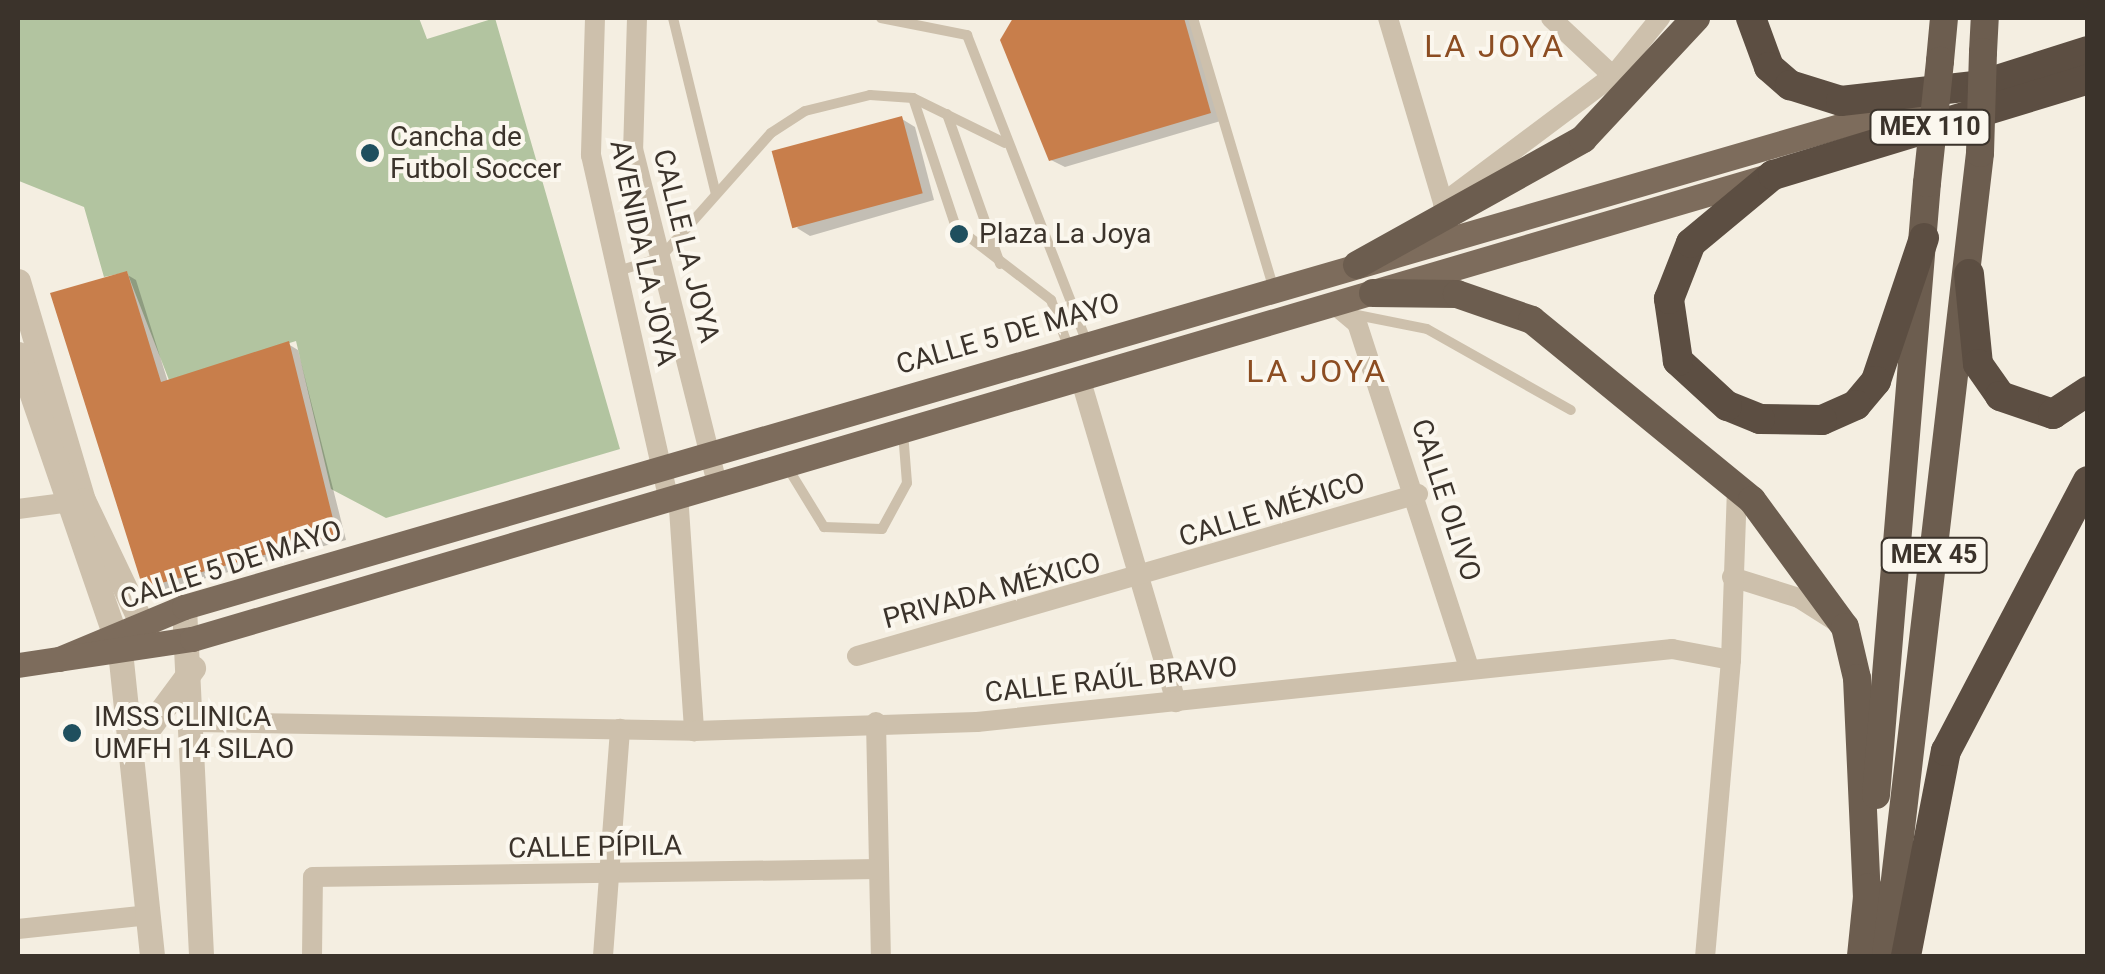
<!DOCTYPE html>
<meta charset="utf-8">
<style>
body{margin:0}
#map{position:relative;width:2105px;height:974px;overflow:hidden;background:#f4eee1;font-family:Roboto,sans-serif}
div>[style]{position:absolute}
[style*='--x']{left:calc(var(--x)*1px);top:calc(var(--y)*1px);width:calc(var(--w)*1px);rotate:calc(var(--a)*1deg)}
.green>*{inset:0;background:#b2c4a0}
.shadow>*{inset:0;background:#0003}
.building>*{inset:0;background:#c87e4b;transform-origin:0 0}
.service>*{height:10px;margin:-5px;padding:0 5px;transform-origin:5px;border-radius:5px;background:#cdc0ac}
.minor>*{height:20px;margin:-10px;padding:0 10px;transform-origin:10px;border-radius:10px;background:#cdc0ac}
.tertiary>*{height:25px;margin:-12.5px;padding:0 12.5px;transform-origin:12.5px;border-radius:12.5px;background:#cdc0ac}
.primary>*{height:25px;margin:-12.5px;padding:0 12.5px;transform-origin:12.5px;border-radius:12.5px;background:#7d6c5c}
.trunk>*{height:28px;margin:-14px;padding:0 14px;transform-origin:14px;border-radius:14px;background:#6c5d4f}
.motorway>*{height:30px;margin:-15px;padding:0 15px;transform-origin:15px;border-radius:15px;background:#5c4e42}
.trunk-bridge>*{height:28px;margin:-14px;padding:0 14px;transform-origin:14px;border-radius:14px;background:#6c5d4f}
.dots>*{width:28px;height:28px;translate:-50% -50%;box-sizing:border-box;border:5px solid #fbf7ee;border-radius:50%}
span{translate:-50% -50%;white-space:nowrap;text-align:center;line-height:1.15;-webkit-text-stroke:8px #fbf7ee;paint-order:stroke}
.shield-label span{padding:2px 8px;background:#fbf7ee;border:2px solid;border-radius:8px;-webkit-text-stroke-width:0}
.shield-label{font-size:25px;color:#3b332b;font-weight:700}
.poi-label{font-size:28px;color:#3b332b}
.left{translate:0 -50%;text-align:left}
.street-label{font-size:28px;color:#3b332b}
.quarter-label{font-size:32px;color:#8c4d22;letter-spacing:2.5px}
.frame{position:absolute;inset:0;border:20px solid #3b332b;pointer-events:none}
</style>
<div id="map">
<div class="green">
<i style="clip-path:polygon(18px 18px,419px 18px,427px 39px,495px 18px,620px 449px,386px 518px,331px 489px,296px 341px,169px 380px,127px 272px,104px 277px,84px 207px,19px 181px)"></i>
</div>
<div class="shadow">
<i style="clip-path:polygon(1016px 18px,1194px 18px,1224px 120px,1065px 167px,1051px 160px,1003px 40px)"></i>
<i style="clip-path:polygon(902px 119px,915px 127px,934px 200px,810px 236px,797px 228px)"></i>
<i style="clip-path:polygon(126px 274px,136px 280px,168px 382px,288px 344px,298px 350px,346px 540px,155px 592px,145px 587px)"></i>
</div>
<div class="building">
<i style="clip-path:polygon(1013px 18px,1184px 18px,1211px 113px,1049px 161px,1000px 40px)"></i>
<i style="left:902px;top:116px;width:80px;height:135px;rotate:75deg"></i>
<i style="clip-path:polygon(127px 271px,161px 382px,289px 341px,337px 535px,143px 588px,50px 293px)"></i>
</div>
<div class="service">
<i style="--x:673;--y:18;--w:181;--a:76.3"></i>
<i style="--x:881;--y:18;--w:88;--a:11.2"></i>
<i style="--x:967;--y:35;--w:328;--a:68.7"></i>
<i style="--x:1193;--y:18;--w:284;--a:73.4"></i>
<i style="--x:913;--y:98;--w:136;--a:71.6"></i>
<i style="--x:956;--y:227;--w:120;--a:37.5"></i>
<i style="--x:1051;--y:300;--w:49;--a:69.7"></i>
<i style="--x:947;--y:114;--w:159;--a:70.5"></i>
<i style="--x:618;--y:271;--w:44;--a:-17.2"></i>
<i style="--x:660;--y:258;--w:167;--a:-48.4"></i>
<i style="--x:771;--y:133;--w:40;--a:-32.9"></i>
<i style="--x:805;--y:111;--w:67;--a:-13.8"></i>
<i style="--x:870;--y:95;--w:43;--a:4"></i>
<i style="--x:913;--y:98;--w:102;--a:26.1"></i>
<i style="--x:1352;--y:314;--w:76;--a:11.3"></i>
<i style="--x:1427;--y:329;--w:165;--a:29.4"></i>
<i style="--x:786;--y:465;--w:73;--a:58.5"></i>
<i style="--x:824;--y:527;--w:58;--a:2"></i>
<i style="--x:882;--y:529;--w:52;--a:-61.5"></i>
<i style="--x:907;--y:483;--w:51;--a:-94.5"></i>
</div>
<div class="minor">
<i style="--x:595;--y:18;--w:137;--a:91.7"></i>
<i style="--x:591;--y:155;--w:352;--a:77.3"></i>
<i style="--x:637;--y:18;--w:131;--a:91.7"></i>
<i style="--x:633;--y:149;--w:344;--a:75.9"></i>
<i style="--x:1388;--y:18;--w:202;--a:73.4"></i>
<i style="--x:1551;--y:18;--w:85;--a:43.1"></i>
<i style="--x:1443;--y:203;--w:212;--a:-36.8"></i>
<i style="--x:1613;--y:76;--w:75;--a:-51"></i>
<i style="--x:1334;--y:304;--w:30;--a:40"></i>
<i style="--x:1357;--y:323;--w:362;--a:72"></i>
<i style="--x:1081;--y:381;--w:335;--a:73.5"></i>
<i style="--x:678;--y:494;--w:238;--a:86.1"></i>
<i style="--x:18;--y:509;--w:62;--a:-7.5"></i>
<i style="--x:1732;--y:577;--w:70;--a:17.4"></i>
<i style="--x:1799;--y:598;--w:43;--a:32.6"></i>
<i style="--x:857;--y:656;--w:584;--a:-16.11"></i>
<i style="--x:1731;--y:660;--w:172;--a:-88"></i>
<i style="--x:195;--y:722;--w:499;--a:1"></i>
<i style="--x:694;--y:731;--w:283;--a:-1.8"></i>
<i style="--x:977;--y:722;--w:699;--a:-6"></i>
<i style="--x:1672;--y:649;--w:60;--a:10.6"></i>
<i style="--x:1731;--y:660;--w:297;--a:95"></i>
<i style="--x:876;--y:722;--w:234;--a:88.8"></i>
<i style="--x:18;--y:929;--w:132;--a:-6.1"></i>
<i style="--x:312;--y:956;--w:79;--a:-89.3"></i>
<i style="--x:313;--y:877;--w:566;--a:-0.81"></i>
<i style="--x:603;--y:956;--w:228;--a:-85.7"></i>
</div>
<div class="tertiary">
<i style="--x:18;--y:281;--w:228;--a:73.5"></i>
<i style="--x:83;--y:500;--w:156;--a:64.6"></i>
<i style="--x:18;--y:354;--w:314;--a:71"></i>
<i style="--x:120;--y:651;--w:307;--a:84"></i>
<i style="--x:184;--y:607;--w:349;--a:87.2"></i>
<i style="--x:136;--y:745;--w:96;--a:-53.5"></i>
</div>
<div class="primary">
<i style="--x:59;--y:659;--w:135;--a:-22.6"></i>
<i style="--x:184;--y:607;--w:1814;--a:-16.2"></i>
<i style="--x:18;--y:665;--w:176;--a:-8.5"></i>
<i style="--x:192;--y:639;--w:1643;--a:-16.37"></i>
</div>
<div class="trunk">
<i style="--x:1983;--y:52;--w:34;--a:-87"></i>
<i style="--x:1940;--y:61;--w:43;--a:-84.7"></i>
<i style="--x:1357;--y:265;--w:259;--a:-29.1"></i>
<i style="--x:1583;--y:139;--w:166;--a:-47"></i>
<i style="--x:1373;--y:293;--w:84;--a:0.7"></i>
<i style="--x:1457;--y:294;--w:79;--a:19.1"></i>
<i style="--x:1532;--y:320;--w:284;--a:39.3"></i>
<i style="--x:1752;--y:500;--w:157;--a:53.8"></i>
<i style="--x:1845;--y:627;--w:52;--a:76.8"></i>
<i style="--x:1857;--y:678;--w:224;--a:87.4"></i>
<i style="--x:1876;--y:795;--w:614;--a:-85.24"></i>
<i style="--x:1861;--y:956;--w:69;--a:-84.2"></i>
<i style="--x:1886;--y:956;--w:808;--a:-83.32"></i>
</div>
<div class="motorway">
<i style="--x:1751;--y:18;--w:52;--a:69.8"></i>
<i style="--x:1769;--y:67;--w:28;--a:41"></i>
<i style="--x:1790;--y:85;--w:53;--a:17.4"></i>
<i style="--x:1841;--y:101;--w:141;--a:-6.5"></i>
<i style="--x:1981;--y:85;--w:112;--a:-17.6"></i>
<i style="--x:1924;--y:238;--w:151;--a:108.6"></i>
<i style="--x:1876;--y:381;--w:31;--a:130"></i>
<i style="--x:1856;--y:405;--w:37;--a:156"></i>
<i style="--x:1822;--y:420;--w:62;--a:-179.1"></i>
<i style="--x:1760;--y:419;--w:35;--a:-158"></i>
<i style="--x:1727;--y:406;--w:67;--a:-137.4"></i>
<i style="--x:1678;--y:361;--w:63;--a:-98.3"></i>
<i style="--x:1669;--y:299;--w:60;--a:-68.6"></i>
<i style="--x:1691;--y:243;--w:107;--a:-39.7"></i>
<i style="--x:1773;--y:175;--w:329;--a:-16.9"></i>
<i style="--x:1969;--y:274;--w:90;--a:84.3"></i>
<i style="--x:1978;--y:364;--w:39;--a:55"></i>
<i style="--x:2000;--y:396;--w:56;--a:18.8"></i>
<i style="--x:2053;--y:414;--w:42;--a:-33.3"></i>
<i style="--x:1906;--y:956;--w:209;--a:-79"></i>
<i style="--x:1946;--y:751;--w:305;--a:-62.3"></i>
</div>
<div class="trunk-bridge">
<i style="--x:1980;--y:153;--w:101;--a:-88.3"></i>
<i style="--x:1927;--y:183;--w:123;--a:-83.9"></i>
</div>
<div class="dots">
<i style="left:370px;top:153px;background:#1f4f5e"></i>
<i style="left:959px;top:234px;background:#1f4f5e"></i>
<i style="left:72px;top:733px;background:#1f4f5e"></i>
</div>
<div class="shield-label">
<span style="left:1930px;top:127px">MEX 110</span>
<span style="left:1934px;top:555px">MEX 45</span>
</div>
<div class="poi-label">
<span class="left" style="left:390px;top:153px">Cancha de<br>Futbol Soccer</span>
<span class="left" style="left:979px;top:234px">Plaza La Joya</span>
<span class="left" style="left:94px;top:733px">IMSS CLINICA<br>UMFH 14 SILAO</span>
</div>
<div class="street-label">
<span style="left:686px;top:246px;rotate:76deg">CALLE LA JOYA</span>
<span style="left:643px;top:253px;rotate:78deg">AVENIDA LA JOYA</span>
<span style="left:1008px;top:334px;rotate:-16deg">CALLE 5 DE MAYO</span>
<span style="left:1446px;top:500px;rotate:72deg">CALLE OLIVO</span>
<span style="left:1272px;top:510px;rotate:-17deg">CALLE MÉXICO</span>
<span style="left:231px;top:565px;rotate:-18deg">CALLE 5 DE MAYO</span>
<span style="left:992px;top:591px;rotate:-15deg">PRIVADA MÉXICO</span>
<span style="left:1111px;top:680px;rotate:-6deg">CALLE RAÚL BRAVO</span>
<span style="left:595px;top:847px;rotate:-1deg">CALLE PÍPILA</span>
</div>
<div class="quarter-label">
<span style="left:1495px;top:46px">LA JOYA</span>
<span style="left:1317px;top:371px">LA JOYA</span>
</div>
<div class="frame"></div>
</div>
